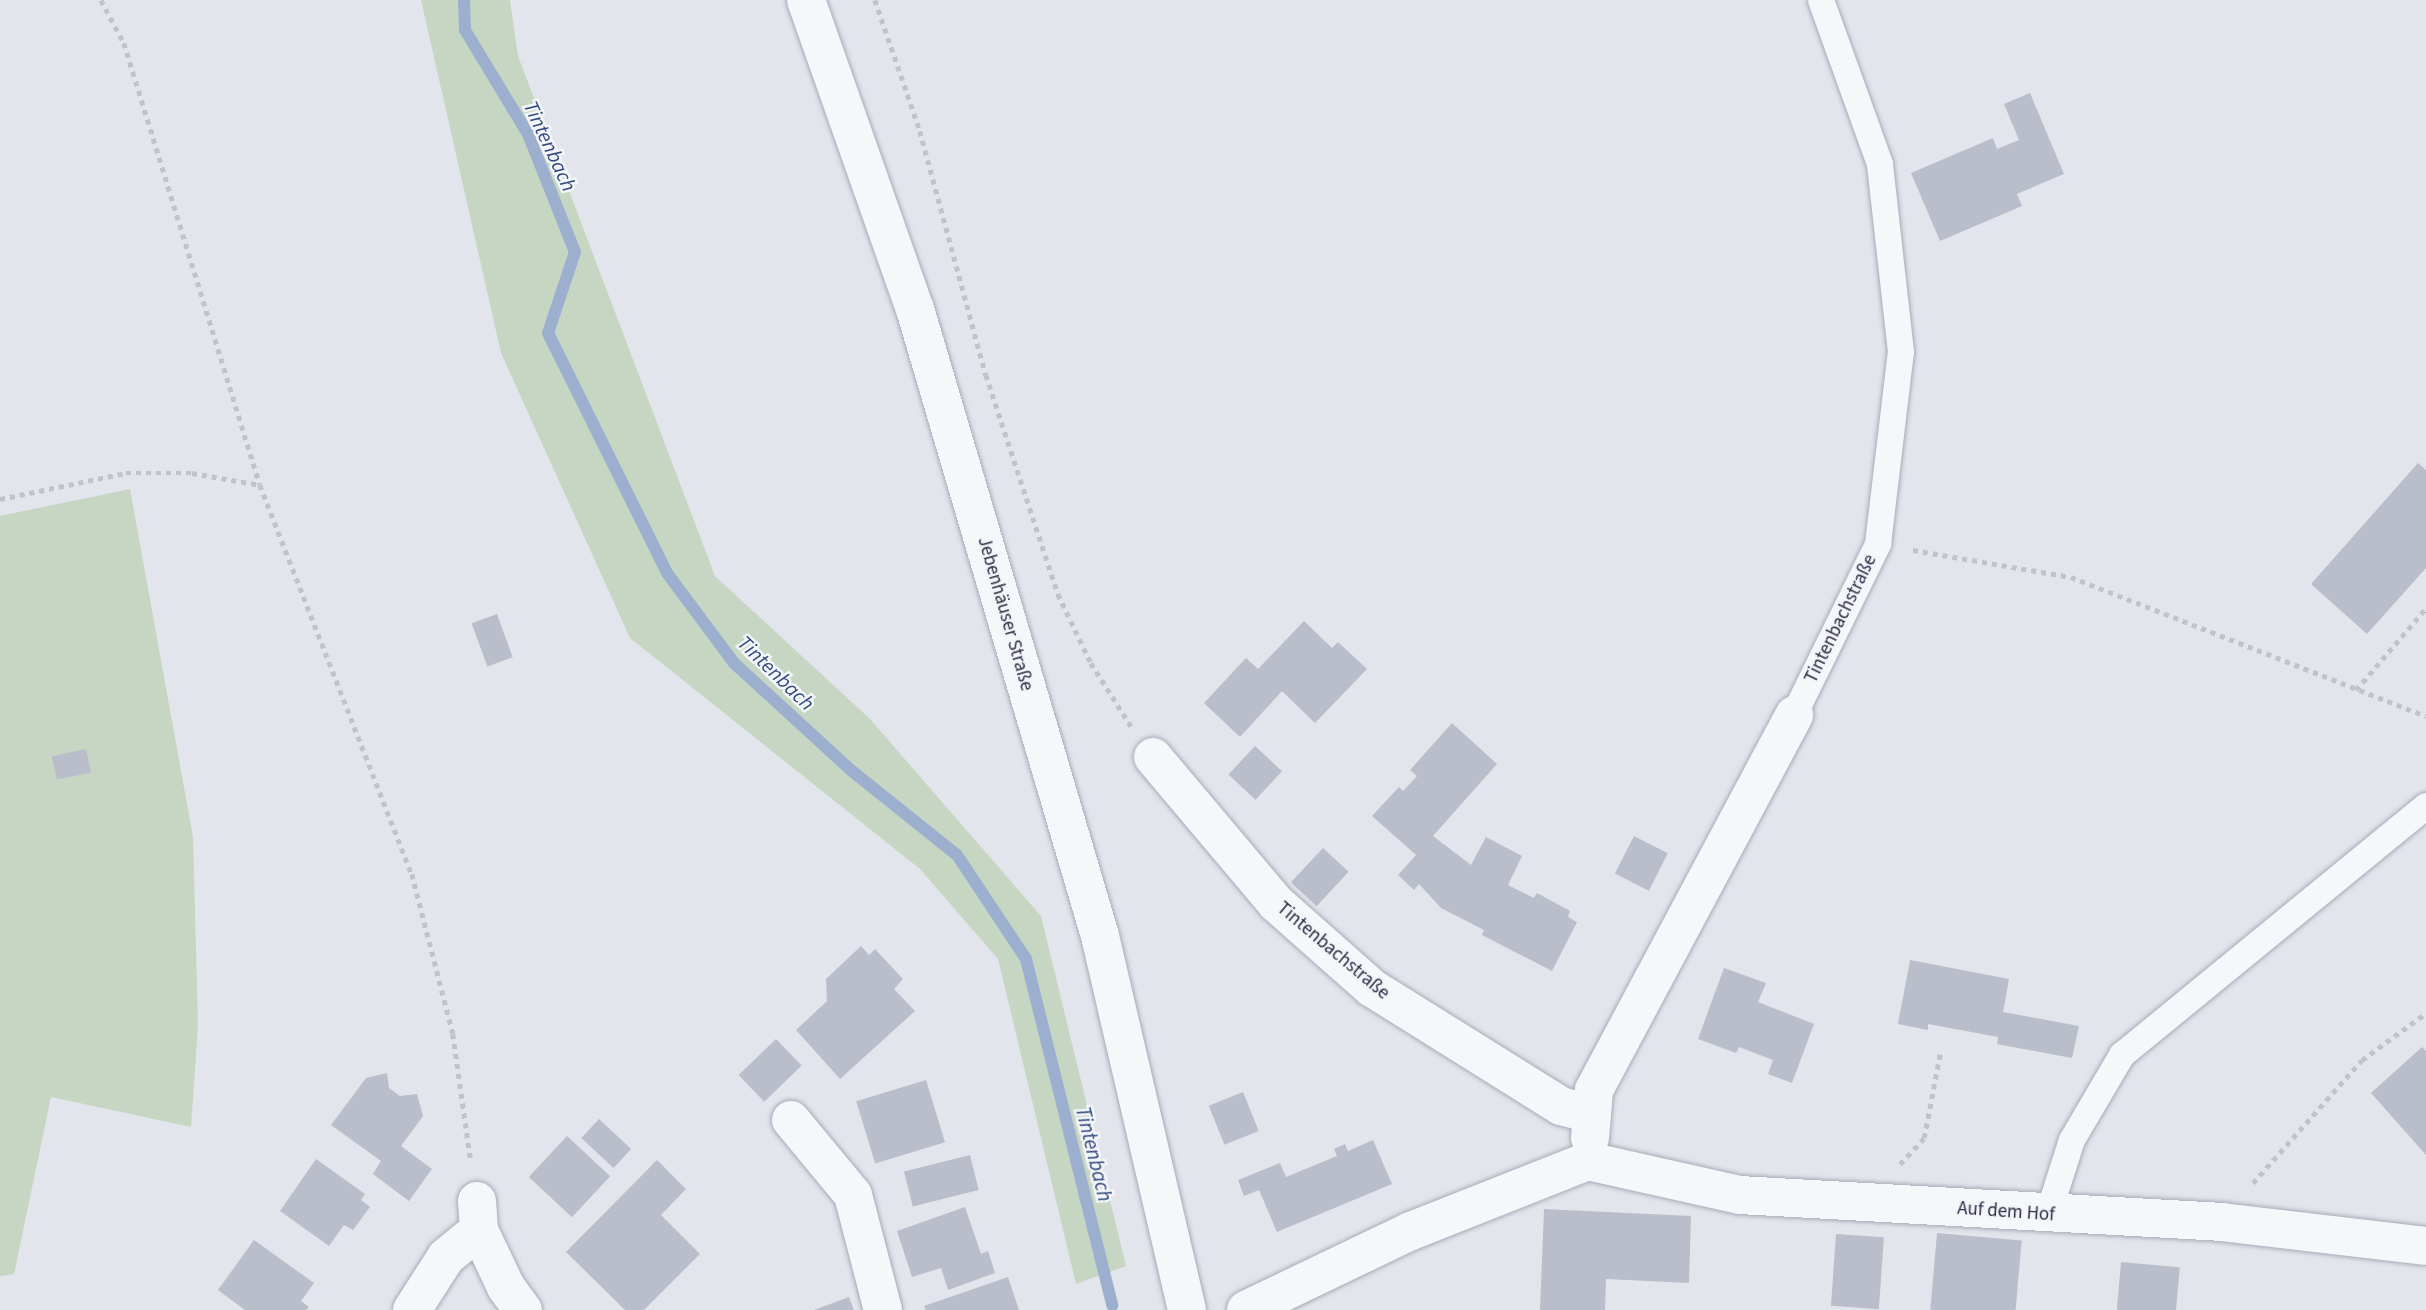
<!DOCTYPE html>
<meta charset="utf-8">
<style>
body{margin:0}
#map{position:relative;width:2426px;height:1310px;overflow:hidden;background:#e3e5ec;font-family:"Source Sans 3",sans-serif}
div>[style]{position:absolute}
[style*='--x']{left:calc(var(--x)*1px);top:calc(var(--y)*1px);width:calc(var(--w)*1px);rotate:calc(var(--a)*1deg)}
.green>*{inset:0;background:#c6d6c3}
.stream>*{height:12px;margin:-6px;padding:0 6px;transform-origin:6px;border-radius:6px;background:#9cafce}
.building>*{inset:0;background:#babeca;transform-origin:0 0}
.path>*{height:4.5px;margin-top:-2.25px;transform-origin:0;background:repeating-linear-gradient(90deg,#c1c3cb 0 5px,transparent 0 10px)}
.roads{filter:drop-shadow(0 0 2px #a7abb7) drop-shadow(0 0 2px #a7abb7)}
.service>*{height:26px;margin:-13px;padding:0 13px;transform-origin:13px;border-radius:13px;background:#f6f7fa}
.minor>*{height:38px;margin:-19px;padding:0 19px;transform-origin:19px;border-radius:19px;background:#f6f7fa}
.tertiary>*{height:38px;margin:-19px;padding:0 19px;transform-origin:19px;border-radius:19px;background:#f6f7fa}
span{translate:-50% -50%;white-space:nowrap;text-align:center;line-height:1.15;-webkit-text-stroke:5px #f3f5f9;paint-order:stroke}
.street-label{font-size:19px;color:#293045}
.water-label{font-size:21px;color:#314a7c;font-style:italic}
</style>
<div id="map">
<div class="green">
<i style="clip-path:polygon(421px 0,510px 0,518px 56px,715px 576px,870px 719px,1041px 916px,1126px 1266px,1076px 1284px,998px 959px,920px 869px,630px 638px,501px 353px)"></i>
<i style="clip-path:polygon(130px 489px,193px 837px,198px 1025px,191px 1127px,51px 1097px,14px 1274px,0 1276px,0 516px)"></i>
</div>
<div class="stream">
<i style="--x:464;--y:0;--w:30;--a:88"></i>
<i style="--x:465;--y:30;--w:122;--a:58.8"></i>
<i style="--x:528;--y:134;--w:127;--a:68.3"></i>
<i style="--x:575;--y:252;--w:85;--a:108.4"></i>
<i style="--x:548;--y:333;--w:268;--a:63.6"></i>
<i style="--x:667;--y:573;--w:112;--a:53.3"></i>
<i style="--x:734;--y:663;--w:160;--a:42.5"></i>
<i style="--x:852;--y:771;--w:134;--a:38.7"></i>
<i style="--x:957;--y:855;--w:125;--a:56.4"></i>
<i style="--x:1026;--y:959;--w:357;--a:76"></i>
</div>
<div class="building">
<i style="clip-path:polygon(2030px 93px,2064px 174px,2017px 194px,2022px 206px,1940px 241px,1911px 173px,1993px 138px,1997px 149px,2019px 140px,2004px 104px)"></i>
<i style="clip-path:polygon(2418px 463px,2426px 470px,2426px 568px,2367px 634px,2311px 584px)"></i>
<i style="left:497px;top:614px;width:46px;height:27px;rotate:70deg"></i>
<i style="clip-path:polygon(1304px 621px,1332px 648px,1338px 642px,1367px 669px,1315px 723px,1282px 691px,1240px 737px,1204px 703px,1246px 658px,1258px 669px)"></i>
<i style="clip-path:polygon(1452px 723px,1497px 764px,1433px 836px,1471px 865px,1486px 837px,1522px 856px,1508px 885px,1534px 898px,1537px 893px,1570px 911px,1568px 917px,1577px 922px,1552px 971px,1482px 935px,1484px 930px,1441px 908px,1419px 884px,1414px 890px,1398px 875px,1416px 855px,1372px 816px,1399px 787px,1403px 791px,1417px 776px,1410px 770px)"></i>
<i style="left:1255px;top:746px;width:37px;height:39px;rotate:43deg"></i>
<i style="left:86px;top:749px;width:24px;height:35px;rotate:78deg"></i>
<i style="left:1634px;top:836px;width:38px;height:42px;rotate:27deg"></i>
<i style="left:1323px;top:848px;width:35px;height:47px;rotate:43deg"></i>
<i style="clip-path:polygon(861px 946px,869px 955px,875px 949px,903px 979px,894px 989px,915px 1011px,840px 1079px,796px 1030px,827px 1001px,826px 979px)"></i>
<i style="clip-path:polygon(1910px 960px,2009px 979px,2003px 1012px,2079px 1026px,2072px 1058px,1997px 1044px,1998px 1037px,1928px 1024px,1928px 1030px,1898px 1024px)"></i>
<i style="clip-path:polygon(1724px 968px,1766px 983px,1758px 1002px,1814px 1024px,1792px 1083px,1768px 1074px,1773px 1060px,1739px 1047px,1736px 1053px,1698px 1039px)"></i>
<i style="left:776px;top:1039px;width:37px;height:52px;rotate:46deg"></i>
<i style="clip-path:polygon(2422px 1047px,2426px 1051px,2426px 1155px,2371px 1093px)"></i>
<i style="clip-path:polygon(387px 1073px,389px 1088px,400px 1096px,417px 1094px,423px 1116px,401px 1146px,432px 1169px,409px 1201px,373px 1174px,381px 1161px,331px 1125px,366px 1078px)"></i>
<i style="left:926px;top:1080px;width:65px;height:73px;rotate:73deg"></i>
<i style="left:1243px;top:1092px;width:42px;height:37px;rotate:68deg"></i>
<i style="left:599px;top:1119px;width:44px;height:26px;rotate:43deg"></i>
<i style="left:567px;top:1136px;width:59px;height:56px;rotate:43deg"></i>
<i style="clip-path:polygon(1373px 1140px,1392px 1184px,1277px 1232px,1259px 1190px,1244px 1196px,1238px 1180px,1280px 1163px,1286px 1177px,1337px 1156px,1334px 1149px,1345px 1144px,1348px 1151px)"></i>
<i style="left:970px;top:1155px;width:36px;height:68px;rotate:76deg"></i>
<i style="clip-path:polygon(316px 1159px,365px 1194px,361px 1200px,370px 1207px,353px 1230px,344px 1225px,329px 1246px,280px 1211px)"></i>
<i style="clip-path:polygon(657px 1160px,686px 1189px,661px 1215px,700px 1254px,644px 1310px,625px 1310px,566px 1252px)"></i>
<i style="clip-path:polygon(965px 1207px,981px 1254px,988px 1251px,995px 1273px,948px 1290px,941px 1268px,912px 1277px,897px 1231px)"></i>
<i style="clip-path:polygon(1544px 1209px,1691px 1216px,1689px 1283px,1606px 1279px,1605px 1310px,1540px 1310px)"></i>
<i style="left:1937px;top:1233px;width:85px;height:77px;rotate:5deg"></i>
<i style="left:1836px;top:1234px;width:48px;height:72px;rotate:4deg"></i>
<i style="clip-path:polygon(254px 1240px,314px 1283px,301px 1301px,309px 1307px,306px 1310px,245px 1310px,218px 1290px)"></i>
<i style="left:2121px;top:1262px;width:59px;height:48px;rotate:5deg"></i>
<i style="clip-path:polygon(1008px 1277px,1019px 1310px,926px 1310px,924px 1306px)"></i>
<i style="clip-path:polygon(849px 1297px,854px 1310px,814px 1310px)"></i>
</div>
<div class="path">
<i style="--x:101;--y:0;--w:49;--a:61.9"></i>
<i style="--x:124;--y:43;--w:462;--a:72.9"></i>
<i style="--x:260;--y:485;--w:418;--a:68.7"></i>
<i style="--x:412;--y:874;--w:165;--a:75.6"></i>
<i style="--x:453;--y:1034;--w:129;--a:82"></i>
<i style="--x:875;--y:0;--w:139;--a:71"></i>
<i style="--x:920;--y:131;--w:253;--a:74.9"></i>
<i style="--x:986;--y:375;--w:231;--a:71.8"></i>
<i style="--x:1058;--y:594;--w:76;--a:64.4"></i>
<i style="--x:1091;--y:663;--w:75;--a:57.6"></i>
<i style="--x:0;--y:499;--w:129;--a:-11.7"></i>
<i style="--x:126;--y:473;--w:66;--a:0"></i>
<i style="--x:192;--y:473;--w:69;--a:10"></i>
<i style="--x:1913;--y:550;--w:160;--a:9.7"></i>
<i style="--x:2071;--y:577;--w:381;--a:21.4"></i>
<i style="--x:2356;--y:690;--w:108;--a:-49.5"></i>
<i style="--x:1900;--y:1164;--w:35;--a:-47"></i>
<i style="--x:1924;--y:1138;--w:86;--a:-79.2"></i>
<i style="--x:2253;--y:1183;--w:164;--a:-48.5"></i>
<i style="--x:2362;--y:1060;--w:79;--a:-36.3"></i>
</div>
<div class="roads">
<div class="service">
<i style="--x:1794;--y:715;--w:191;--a:-63.8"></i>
<i style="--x:1878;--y:544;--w:193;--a:-83.2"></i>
<i style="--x:1901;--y:352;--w:189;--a:-96.4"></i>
<i style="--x:1880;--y:164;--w:174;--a:-109.8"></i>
<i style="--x:2048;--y:1215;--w:79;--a:-72.3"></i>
<i style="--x:2072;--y:1140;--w:99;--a:-59.5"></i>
<i style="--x:2122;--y:1055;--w:393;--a:-39.3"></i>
</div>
<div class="minor">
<i style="--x:1153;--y:757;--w:191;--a:49.9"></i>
<i style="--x:1276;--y:903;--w:128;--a:41.5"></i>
<i style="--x:1372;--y:988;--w:223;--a:32"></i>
<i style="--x:1561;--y:1106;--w:31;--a:15"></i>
<i style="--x:791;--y:1120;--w:97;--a:50.4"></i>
<i style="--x:853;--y:1195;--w:119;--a:75.4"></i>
<i style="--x:1590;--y:1138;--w:48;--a:-85.2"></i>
<i style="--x:1594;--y:1090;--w:425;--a:-61.9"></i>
<i style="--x:1588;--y:1161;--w:156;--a:12.6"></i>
<i style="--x:1740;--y:1195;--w:483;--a:3.2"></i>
<i style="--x:2222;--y:1222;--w:205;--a:6.7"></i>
<i style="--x:477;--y:1201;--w:29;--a:86"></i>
<i style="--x:479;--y:1230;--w:63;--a:64.7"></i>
<i style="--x:506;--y:1287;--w:29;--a:54"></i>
<i style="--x:412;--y:1310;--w:63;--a:-57.3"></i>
<i style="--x:446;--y:1257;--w:43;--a:-39.3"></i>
<i style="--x:1246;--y:1310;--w:183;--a:-25.6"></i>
<i style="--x:1411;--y:1231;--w:190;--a:-21.6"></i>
</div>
<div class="tertiary">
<i style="--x:806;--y:0;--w:328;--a:70.6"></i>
<i style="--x:915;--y:309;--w:654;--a:73.56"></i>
<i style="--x:1100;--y:936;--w:384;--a:76.9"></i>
</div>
</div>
<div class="street-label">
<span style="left:1005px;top:614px;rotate:74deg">Jebenhäuser Straße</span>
<span style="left:1841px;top:619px;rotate:-64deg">Tintenbachstraße</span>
<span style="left:1333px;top:951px;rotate:40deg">Tintenbachstraße</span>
<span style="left:2006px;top:1212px;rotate:4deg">Auf dem Hof</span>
</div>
<div class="water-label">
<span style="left:550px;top:146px;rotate:65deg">Tintenbach</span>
<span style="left:776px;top:673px;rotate:44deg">Tintenbach</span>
<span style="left:1094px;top:1154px;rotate:76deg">Tintenbach</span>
</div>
</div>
